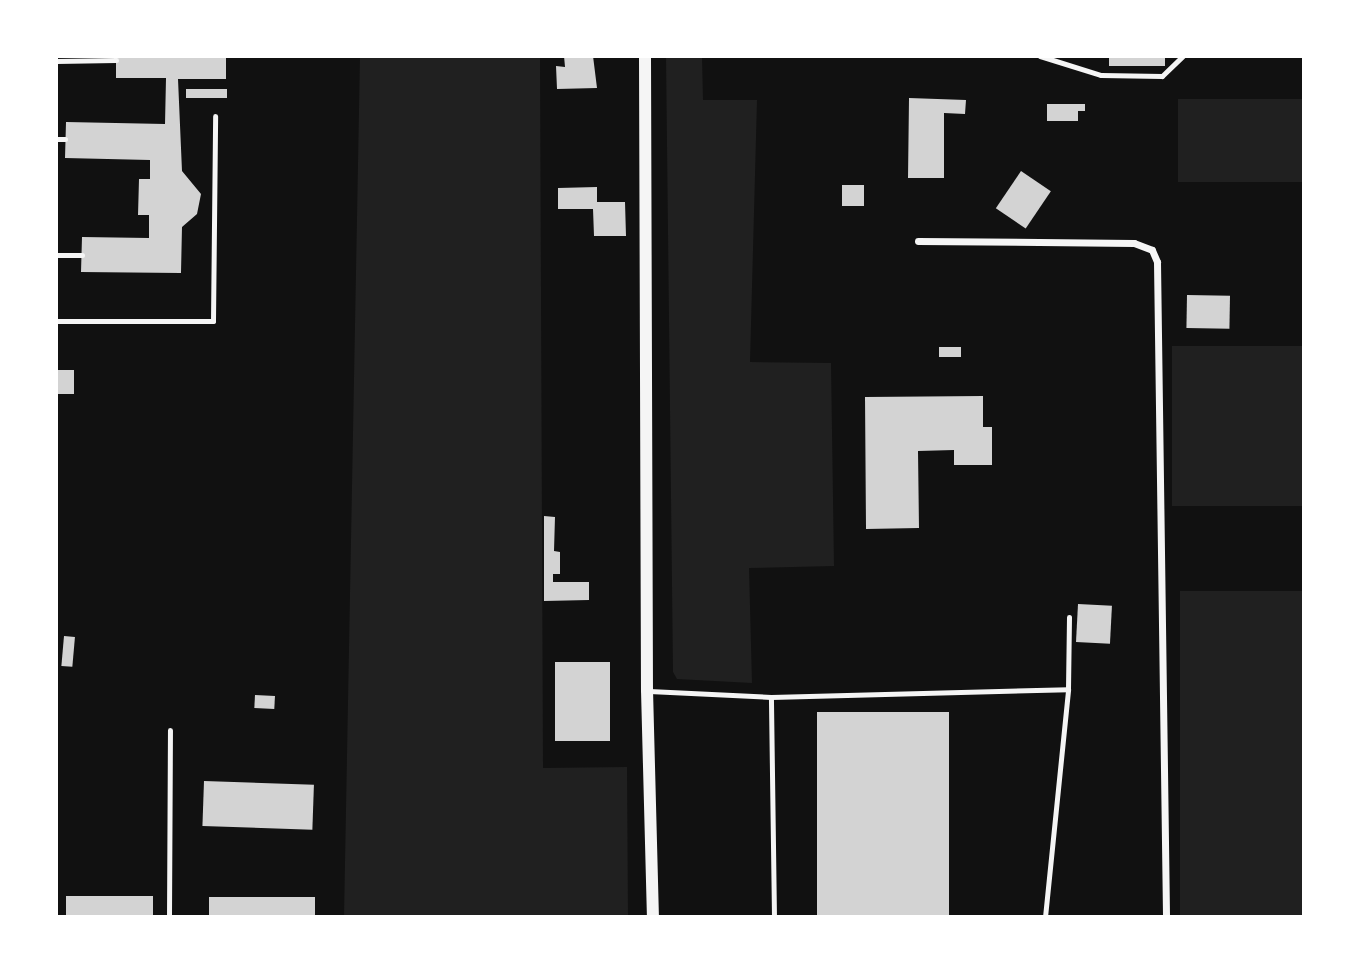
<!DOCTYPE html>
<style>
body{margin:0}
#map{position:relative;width:1360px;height:973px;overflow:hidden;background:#111;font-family:Mulish,sans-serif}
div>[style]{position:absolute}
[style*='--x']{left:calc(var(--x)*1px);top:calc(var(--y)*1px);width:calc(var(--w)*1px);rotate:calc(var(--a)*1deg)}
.green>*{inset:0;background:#202020;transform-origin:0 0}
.building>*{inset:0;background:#d3d3d3;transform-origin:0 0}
.service>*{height:5px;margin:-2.5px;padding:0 2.5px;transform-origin:2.5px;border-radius:2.5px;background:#f5f5f5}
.minor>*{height:7px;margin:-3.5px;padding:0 3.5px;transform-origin:3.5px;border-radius:3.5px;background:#f5f5f5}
.tertiary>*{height:12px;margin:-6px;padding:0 6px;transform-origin:6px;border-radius:6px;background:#f5f5f5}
span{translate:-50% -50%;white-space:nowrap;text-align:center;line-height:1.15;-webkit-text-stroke:6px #fff;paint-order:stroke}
.frame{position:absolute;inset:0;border:58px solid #fff;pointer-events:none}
</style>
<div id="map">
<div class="green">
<i style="clip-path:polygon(360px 56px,540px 56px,543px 768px,627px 767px,628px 917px,344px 917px)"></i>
<i style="clip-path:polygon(666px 56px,702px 56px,703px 100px,757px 100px,750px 362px,831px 363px,834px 566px,749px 568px,752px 683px,677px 679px,673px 672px)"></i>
<i style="left:1178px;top:99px;width:126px;height:83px"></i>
<i style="left:1172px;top:346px;width:132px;height:160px"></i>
<i style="left:1180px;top:591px;width:124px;height:326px"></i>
</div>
<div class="building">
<i style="clip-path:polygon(116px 56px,226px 56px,226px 79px,178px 79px,182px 171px,201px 194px,197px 214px,182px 227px,181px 273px,81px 272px,82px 237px,149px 238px,149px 215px,138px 215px,139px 179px,150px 179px,150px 160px,65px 158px,66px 122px,165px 124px,166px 78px,116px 78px)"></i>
<i style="clip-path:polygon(564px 56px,593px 56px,597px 88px,557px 89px,556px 66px,565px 67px)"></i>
<i style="left:1109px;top:56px;width:56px;height:10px"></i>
<i style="left:186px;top:89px;width:41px;height:9px"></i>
<i style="clip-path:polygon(909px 98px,966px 100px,965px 114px,944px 113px,944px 178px,908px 178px)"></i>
<i style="clip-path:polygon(1047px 104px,1085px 104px,1085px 111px,1078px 111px,1078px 121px,1047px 121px)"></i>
<i style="left:1021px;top:171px;width:36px;height:45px;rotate:34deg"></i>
<i style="left:842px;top:185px;width:22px;height:21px"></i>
<i style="clip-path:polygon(597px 187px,597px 202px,625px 202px,626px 236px,594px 236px,593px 209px,558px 209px,558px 188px)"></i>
<i style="left:1187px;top:295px;width:43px;height:33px;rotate:1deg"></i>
<i style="left:939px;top:347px;width:22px;height:10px"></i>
<i style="left:56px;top:370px;width:18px;height:24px"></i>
<i style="clip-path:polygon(983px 396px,983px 427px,992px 427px,992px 465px,954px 465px,954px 450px,918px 451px,919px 528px,866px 529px,865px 397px)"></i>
<i style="clip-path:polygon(544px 516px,555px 517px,554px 551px,560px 552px,560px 574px,553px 574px,553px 582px,589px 582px,589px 600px,544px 601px)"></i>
<i style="left:1078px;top:604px;width:34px;height:38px;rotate:3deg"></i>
<i style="left:64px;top:636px;width:11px;height:30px;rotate:5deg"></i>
<i style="left:555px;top:662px;width:55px;height:79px"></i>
<i style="left:255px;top:695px;width:20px;height:13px;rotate:3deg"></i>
<i style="left:817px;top:712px;width:132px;height:205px"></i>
<i style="left:204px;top:781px;width:110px;height:45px;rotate:2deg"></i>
<i style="left:66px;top:896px;width:87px;height:21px"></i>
<i style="left:315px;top:897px;width:20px;height:106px;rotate:90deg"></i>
</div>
<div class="service">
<i style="--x:1040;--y:56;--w:64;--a:17.3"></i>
<i style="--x:1101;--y:75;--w:61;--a:0.9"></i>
<i style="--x:1162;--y:76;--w:29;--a:-44"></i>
<i style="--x:56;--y:61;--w:60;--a:-1"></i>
<i style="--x:56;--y:139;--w:9;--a:0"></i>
<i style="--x:56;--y:255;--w:26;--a:0"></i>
<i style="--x:56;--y:321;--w:157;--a:0"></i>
<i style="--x:213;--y:321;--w:205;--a:-89.4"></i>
<i style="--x:649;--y:691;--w:122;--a:2.8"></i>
<i style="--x:169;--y:917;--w:187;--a:-89.7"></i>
<i style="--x:774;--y:917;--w:220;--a:-90.8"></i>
<i style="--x:771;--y:697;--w:297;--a:-1.5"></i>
<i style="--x:1068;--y:689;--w:72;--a:-89.2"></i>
<i style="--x:1045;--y:917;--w:229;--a:-84.2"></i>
</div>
<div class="minor">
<i style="--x:918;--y:241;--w:216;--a:0.5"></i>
<i style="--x:1134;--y:243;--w:19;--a:21"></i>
<i style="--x:1152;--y:250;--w:13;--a:67"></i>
<i style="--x:1157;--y:262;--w:655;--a:89.21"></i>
</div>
<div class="tertiary">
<i style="--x:645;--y:56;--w:634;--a:89.82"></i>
<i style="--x:647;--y:690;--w:227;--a:88.5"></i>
</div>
<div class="frame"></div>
</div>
